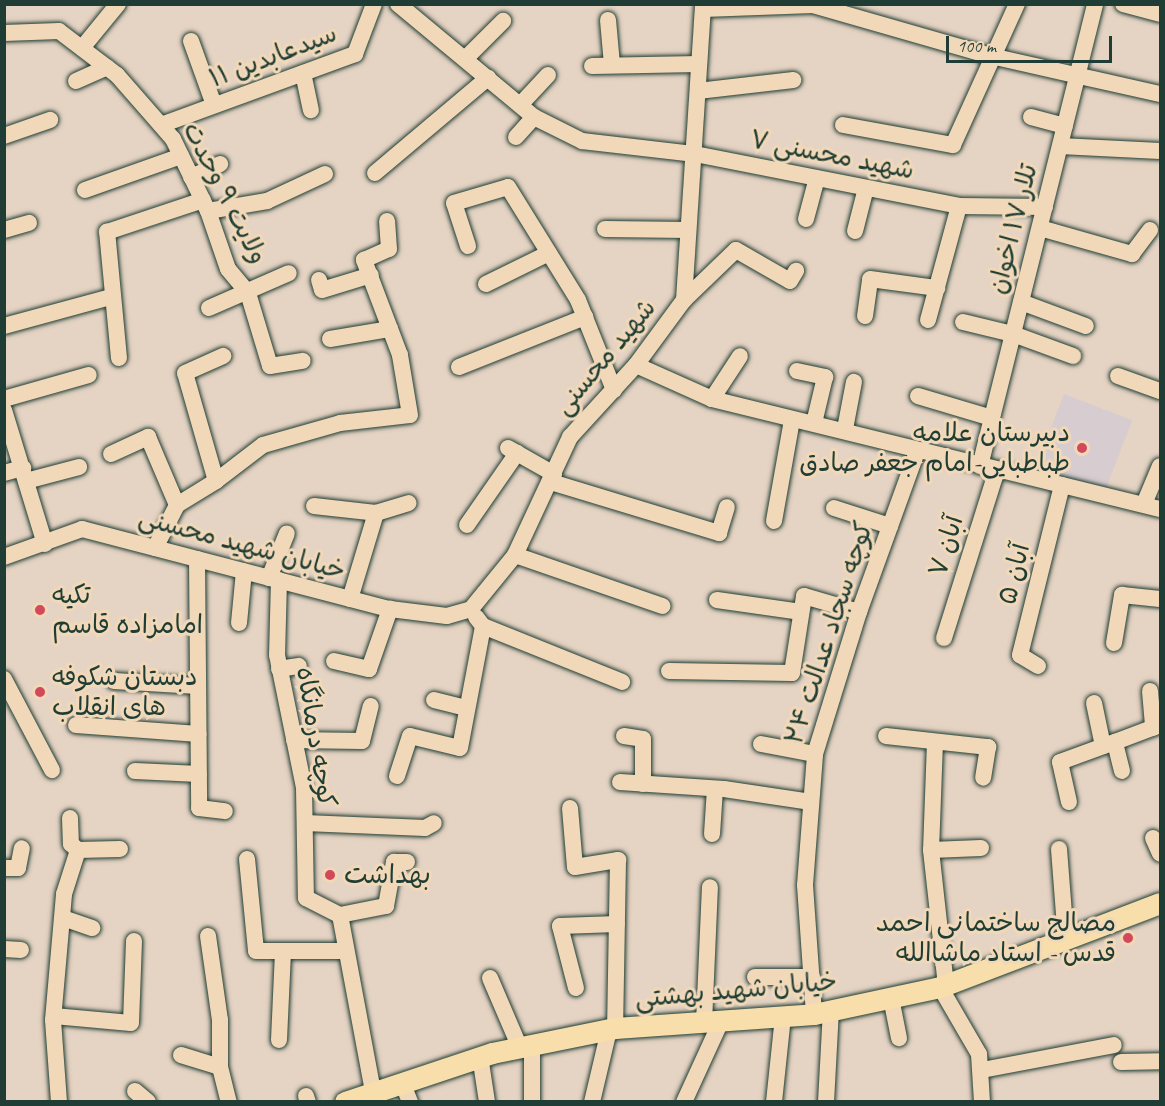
<!DOCTYPE html>
<meta charset="utf-8">
<style>
body{margin:0}
#map{position:relative;width:1165px;height:1106px;overflow:hidden;background:#e5d3c3;font-family:Caveat,"Playpen Sans Arabic",sans-serif}
div>[style]{position:absolute}
[style*='--x']{left:calc(var(--x)*1px);top:calc(var(--y)*1px);width:calc(var(--w)*1px);rotate:calc(var(--a)*1deg)}
.built>*{inset:0;background:#d7ccd0;transform-origin:0 0}
.roads{filter:drop-shadow(0 0 2px #1f3d34) drop-shadow(0 0 2px #1f3d34)}
.minor>*{height:16px;margin:-8px;padding:0 8px;transform-origin:8px;border-radius:8px;background:#f1d8b8}
.major>*{height:21px;margin:-10.5px;padding:0 10.5px;transform-origin:10.5px;border-radius:10.5px;background:#f8deab}
.dots>*{width:16px;height:16px;translate:-50% -50%;box-sizing:border-box;border:3px solid #f1d8b8;border-radius:50%}
span{translate:-50% -50%;white-space:nowrap;text-align:center;line-height:1.15;-webkit-text-stroke:6px #f1d8b8;paint-order:stroke}
.street-label{font-size:26px;color:#1f3d34}
.poi-label{font-size:26px;color:#1f3d34}
.right{translate:-100% -50%;text-align:right}
.left{translate:0 -50%;text-align:left}
.frame{position:absolute;inset:0;border:6px solid #1f3d34;pointer-events:none}
.scale{position:absolute;left:946px;top:36px;width:166px;height:27px;box-sizing:border-box;border:3px solid #1f3d34;border-top:0;padding-left:8px;font-size:18px;line-height:21px;white-space:nowrap;color:#1f3d34;-webkit-text-stroke:4px #f1d8b8;paint-order:stroke}
</style>
<div id="map">
<div class="built">
<i style="left:1064px;top:394px;width:73px;height:89px;rotate:21deg"></i>
</div>
<div class="roads">
<div class="minor">
<i style="--x:398;--y:4;--w:177;--a:39.7"></i>
<i style="--x:534;--y:117;--w:54;--a:26.6"></i>
<i style="--x:582;--y:141;--w:114;--a:6.6"></i>
<i style="--x:695;--y:154;--w:269;--a:11.1"></i>
<i style="--x:959;--y:206;--w:86;--a:0.7"></i>
<i style="--x:1123;--y:4;--w:38;--a:15"></i>
<i style="--x:703;--y:9;--w:110;--a:-2.1"></i>
<i style="--x:813;--y:5;--w:185;--a:16"></i>
<i style="--x:991;--y:56;--w:173;--a:12.7"></i>
<i style="--x:608;--y:20;--w:45;--a:84.9"></i>
<i style="--x:4;--y:33;--w:55;--a:-2.1"></i>
<i style="--x:59;--y:31;--w:73;--a:37.2"></i>
<i style="--x:117;--y:75;--w:85;--a:48.8"></i>
<i style="--x:173;--y:139;--w:80;--a:64.1"></i>
<i style="--x:208;--y:211;--w:61;--a:71"></i>
<i style="--x:228;--y:269;--w:31;--a:50"></i>
<i style="--x:248;--y:293;--w:76;--a:73.2"></i>
<i style="--x:270;--y:366;--w:33;--a:-9"></i>
<i style="--x:191;--y:41;--w:68;--a:70.2"></i>
<i style="--x:82;--y:48;--w:57;--a:-50.7"></i>
<i style="--x:465;--y:59;--w:54;--a:-45"></i>
<i style="--x:592;--y:66;--w:107;--a:-1.1"></i>
<i style="--x:303;--y:73;--w:38;--a:78"></i>
<i style="--x:76;--y:81;--w:34;--a:-24"></i>
<i style="--x:698;--y:91;--w:96;--a:-6.6"></i>
<i style="--x:520;--y:105;--w:41;--a:-47"></i>
<i style="--x:1031;--y:117;--w:35;--a:15"></i>
<i style="--x:161;--y:125;--w:207;--a:-20.1"></i>
<i style="--x:355;--y:54;--w:53;--a:-69.2"></i>
<i style="--x:843;--y:125;--w:112;--a:10.3"></i>
<i style="--x:953;--y:145;--w:155;--a:-65.6"></i>
<i style="--x:4;--y:136;--w:49;--a:-19.2"></i>
<i style="--x:516;--y:137;--w:27;--a:-48"></i>
<i style="--x:1060;--y:146;--w:100;--a:2.9"></i>
<i style="--x:375;--y:173;--w:148;--a:-40.1"></i>
<i style="--x:191;--y:177;--w:32;--a:-24"></i>
<i style="--x:85;--y:190;--w:102;--a:-19.5"></i>
<i style="--x:208;--y:211;--w:60;--a:-9.6"></i>
<i style="--x:267;--y:201;--w:64;--a:-25"></i>
<i style="--x:806;--y:219;--w:42;--a:-75"></i>
<i style="--x:1040;--y:228;--w:96;--a:15.8"></i>
<i style="--x:1132;--y:254;--w:30;--a:-53"></i>
<i style="--x:605;--y:229;--w:83;--a:0.7"></i>
<i style="--x:4;--y:230;--w:26;--a:-16"></i>
<i style="--x:855;--y:231;--w:44;--a:-75.7"></i>
<i style="--x:468;--y:246;--w:45;--a:-108"></i>
<i style="--x:454;--y:203;--w:56;--a:-16.5"></i>
<i style="--x:508;--y:187;--w:133;--a:58.2"></i>
<i style="--x:578;--y:300;--w:97;--a:68.2"></i>
<i style="--x:319;--y:280;--w:10;--a:73"></i>
<i style="--x:322;--y:290;--w:51;--a:-17"></i>
<i style="--x:486;--y:284;--w:70;--a:-26.2"></i>
<i style="--x:684;--y:300;--w:72;--a:-43.9"></i>
<i style="--x:736;--y:250;--w:62;--a:29.9"></i>
<i style="--x:790;--y:281;--w:12;--a:-59"></i>
<i style="--x:1021;--y:302;--w:69;--a:20.3"></i>
<i style="--x:209;--y:308;--w:87;--a:-23.6"></i>
<i style="--x:865;--y:316;--w:37;--a:-82"></i>
<i style="--x:870;--y:279;--w:68;--a:7.7"></i>
<i style="--x:928;--y:320;--w:118;--a:-74.8"></i>
<i style="--x:963;--y:322;--w:51;--a:13.5"></i>
<i style="--x:1013;--y:334;--w:64;--a:20.1"></i>
<i style="--x:4;--y:326;--w:111;--a:-15.2"></i>
<i style="--x:330;--y:339;--w:61;--a:-9.5"></i>
<i style="--x:119;--y:358;--w:127;--a:-95.4"></i>
<i style="--x:107;--y:232;--w:101;--a:-18.4"></i>
<i style="--x:636;--y:365;--w:83;--a:24.1"></i>
<i style="--x:712;--y:399;--w:461;--a:13.8"></i>
<i style="--x:459;--y:367;--w:136;--a:-21.6"></i>
<i style="--x:797;--y:371;--w:29;--a:12"></i>
<i style="--x:825;--y:377;--w:47;--a:103.4"></i>
<i style="--x:1118;--y:376;--w:45;--a:19.7"></i>
<i style="--x:918;--y:396;--w:77;--a:16.6"></i>
<i style="--x:4;--y:399;--w:88;--a:-15.8"></i>
<i style="--x:712;--y:399;--w:51;--a:-56.9"></i>
<i style="--x:4;--y:410;--w:140;--a:73"></i>
<i style="--x:845;--y:429;--w:48;--a:-79.2"></i>
<i style="--x:508;--y:448;--w:53;--a:29.5"></i>
<i style="--x:111;--y:454;--w:41;--a:-24.7"></i>
<i style="--x:148;--y:437;--w:74;--a:66.9"></i>
<i style="--x:980;--y:466;--w:476;--a:-76"></i>
<i style="--x:4;--y:473;--w:20;--a:-15"></i>
<i style="--x:26;--y:481;--w:55;--a:-14.8"></i>
<i style="--x:216;--y:481;--w:112;--a:-106"></i>
<i style="--x:185;--y:373;--w:42;--a:-24.1"></i>
<i style="--x:551;--y:482;--w:176;--a:16.9"></i>
<i style="--x:719;--y:533;--w:27;--a:-73"></i>
<i style="--x:1144;--y:504;--w:41;--a:-67.2"></i>
<i style="--x:314;--y:506;--w:62;--a:6.4"></i>
<i style="--x:376;--y:513;--w:34;--a:-17"></i>
<i style="--x:834;--y:508;--w:59;--a:17.8"></i>
<i style="--x:774;--y:521;--w:103;--a:-79.9"></i>
<i style="--x:467;--y:525;--w:88;--a:-55.2"></i>
<i style="--x:155;--y:548;--w:48;--a:-62.9"></i>
<i style="--x:177;--y:505;--w:46;--a:-31.6"></i>
<i style="--x:216;--y:481;--w:59;--a:-37.5"></i>
<i style="--x:263;--y:445;--w:80;--a:-15.9"></i>
<i style="--x:340;--y:423;--w:70;--a:-6.5"></i>
<i style="--x:410;--y:415;--w:61;--a:-99.5"></i>
<i style="--x:400;--y:355;--w:102;--a:-110.8"></i>
<i style="--x:364;--y:260;--w:27;--a:-24"></i>
<i style="--x:389;--y:249;--w:28;--a:-94"></i>
<i style="--x:515;--y:555;--w:156;--a:19.1"></i>
<i style="--x:4;--y:557;--w:83;--a:-19.7"></i>
<i style="--x:82;--y:529;--w:318;--a:14.6"></i>
<i style="--x:390;--y:609;--w:57;--a:7"></i>
<i style="--x:447;--y:616;--w:25;--a:-16"></i>
<i style="--x:197;--y:559;--w:249;--a:89.5"></i>
<i style="--x:199;--y:808;--w:26;--a:7"></i>
<i style="--x:269;--y:578;--w:48;--a:-68.2"></i>
<i style="--x:279;--y:580;--w:75;--a:91.5"></i>
<i style="--x:277;--y:655;--w:136;--a:78.5"></i>
<i style="--x:304;--y:788;--w:110;--a:89"></i>
<i style="--x:306;--y:898;--w:38;--a:27"></i>
<i style="--x:350;--y:599;--w:90;--a:-73.2"></i>
<i style="--x:717;--y:600;--w:85;--a:8.1"></i>
<i style="--x:471;--y:609;--w:70;--a:-50.8"></i>
<i style="--x:515;--y:555;--w:130;--a:-65"></i>
<i style="--x:570;--y:437;--w:98;--a:-47.5"></i>
<i style="--x:636;--y:365;--w:81;--a:-53.6"></i>
<i style="--x:684;--y:300;--w:297;--a:-86.3"></i>
<i style="--x:476;--y:617;--w:11;--a:52"></i>
<i style="--x:483;--y:626;--w:150;--a:21.9"></i>
<i style="--x:239;--y:623;--w:52;--a:-84.5"></i>
<i style="--x:944;--y:638;--w:176;--a:-72.5"></i>
<i style="--x:1114;--y:643;--w:49;--a:-80.5"></i>
<i style="--x:1122;--y:595;--w:38;--a:6"></i>
<i style="--x:334;--y:661;--w:36;--a:13"></i>
<i style="--x:369;--y:669;--w:64;--a:-70.7"></i>
<i style="--x:1038;--y:666;--w:21;--a:-149"></i>
<i style="--x:1020;--y:655;--w:175;--a:-76.1"></i>
<i style="--x:279;--y:669;--w:20;--a:-9"></i>
<i style="--x:669;--y:671;--w:123;--a:0.9"></i>
<i style="--x:792;--y:673;--w:78;--a:-81.1"></i>
<i style="--x:804;--y:596;--w:57;--a:16.2"></i>
<i style="--x:4;--y:679;--w:103;--a:62.2"></i>
<i style="--x:114;--y:681;--w:84;--a:3.4"></i>
<i style="--x:1150;--y:691;--w:37;--a:85"></i>
<i style="--x:434;--y:700;--w:34;--a:14"></i>
<i style="--x:1094;--y:703;--w:44;--a:78.2"></i>
<i style="--x:76;--y:725;--w:123;--a:4.2"></i>
<i style="--x:624;--y:736;--w:19;--a:9"></i>
<i style="--x:643;--y:739;--w:45;--a:90"></i>
<i style="--x:886;--y:736;--w:103;--a:6.2"></i>
<i style="--x:988;--y:747;--w:31;--a:99"></i>
<i style="--x:294;--y:740;--w:68;--a:0.8"></i>
<i style="--x:362;--y:741;--w:36;--a:-76"></i>
<i style="--x:935;--y:742;--w:108;--a:92.1"></i>
<i style="--x:931;--y:850;--w:136;--a:83.7"></i>
<i style="--x:761;--y:744;--w:55;--a:10.5"></i>
<i style="--x:135;--y:771;--w:64;--a:2.7"></i>
<i style="--x:1122;--y:771;--w:30;--a:-104"></i>
<i style="--x:1115;--y:742;--w:48;--a:-20.7"></i>
<i style="--x:397;--y:776;--w:42;--a:-72"></i>
<i style="--x:410;--y:736;--w:51;--a:13.5"></i>
<i style="--x:460;--y:748;--w:124;--a:-79.3"></i>
<i style="--x:620;--y:782;--w:104;--a:3.9"></i>
<i style="--x:724;--y:789;--w:88;--a:8.5"></i>
<i style="--x:1069;--y:802;--w:41;--a:-102.7"></i>
<i style="--x:1060;--y:762;--w:59;--a:-20"></i>
<i style="--x:570;--y:808;--w:59;--a:85.2"></i>
<i style="--x:575;--y:867;--w:44;--a:-9.2"></i>
<i style="--x:618;--y:860;--w:168;--a:91"></i>
<i style="--x:70;--y:818;--w:26;--a:88"></i>
<i style="--x:71;--y:844;--w:9;--a:41"></i>
<i style="--x:78;--y:850;--w:42;--a:-1.4"></i>
<i style="--x:305;--y:823;--w:120;--a:2.4"></i>
<i style="--x:425;--y:828;--w:10;--a:-29"></i>
<i style="--x:712;--y:834;--w:45;--a:-86.2"></i>
<i style="--x:1153;--y:838;--w:17;--a:66"></i>
<i style="--x:1059;--y:849;--w:90;--a:85.6"></i>
<i style="--x:931;--y:850;--w:50;--a:-2.3"></i>
<i style="--x:247;--y:859;--w:92;--a:84.4"></i>
<i style="--x:256;--y:951;--w:88;--a:0"></i>
<i style="--x:4;--y:868;--w:14;--a:0"></i>
<i style="--x:18;--y:868;--w:20;--a:-79"></i>
<i style="--x:340;--y:915;--w:179;--a:79.4"></i>
<i style="--x:340;--y:915;--w:47;--a:-11.1"></i>
<i style="--x:386;--y:906;--w:45;--a:-79.7"></i>
<i style="--x:394;--y:862;--w:13;--a:0"></i>
<i style="--x:63;--y:918;--w:31;--a:19"></i>
<i style="--x:208;--y:936;--w:85;--a:81.9"></i>
<i style="--x:220;--y:1020;--w:47;--a:90"></i>
<i style="--x:220;--y:1067;--w:36;--a:76"></i>
<i style="--x:4;--y:949;--w:17;--a:3"></i>
<i style="--x:755;--y:977;--w:57;--a:0"></i>
<i style="--x:490;--y:978;--w:76;--a:66.8"></i>
<i style="--x:940;--y:987;--w:78;--a:59.8"></i>
<i style="--x:979;--y:1054;--w:48;--a:86.4"></i>
<i style="--x:576;--y:988;--w:64;--a:-104.5"></i>
<i style="--x:560;--y:926;--w:57;--a:-2"></i>
<i style="--x:891;--y:998;--w:41;--a:78.7"></i>
<i style="--x:814;--y:1014;--w:129;--a:-94"></i>
<i style="--x:805;--y:885;--w:131;--a:-85.6"></i>
<i style="--x:815;--y:754;--w:149;--a:-72.8"></i>
<i style="--x:859;--y:612;--w:170;--a:-70.1"></i>
<i style="--x:54;--y:1016;--w:77;--a:5.2"></i>
<i style="--x:131;--y:1023;--w:82;--a:-87.9"></i>
<i style="--x:704;--y:1023;--w:136;--a:-87.5"></i>
<i style="--x:279;--y:1040;--w:89;--a:-87.4"></i>
<i style="--x:181;--y:1055;--w:41;--a:17.1"></i>
<i style="--x:480;--y:1056;--w:47;--a:81.3"></i>
<i style="--x:1121;--y:1062;--w:39;--a:-1"></i>
<i style="--x:982;--y:1070;--w:134;--a:-10.7"></i>
<i style="--x:402;--y:1082;--w:22;--a:68"></i>
<i style="--x:135;--y:1091;--w:17;--a:40"></i>
<i style="--x:306;--y:1096;--w:6;--a:72"></i>
<i style="--x:59;--y:1102;--w:82;--a:-94.2"></i>
<i style="--x:53;--y:1020;--w:126;--a:-85"></i>
<i style="--x:64;--y:894;--w:46;--a:-72.3"></i>
<i style="--x:532;--y:1102;--w:56;--a:-90"></i>
<i style="--x:592;--y:1102;--w:74;--a:-76.7"></i>
<i style="--x:684;--y:1102;--w:89;--a:-65.4"></i>
<i style="--x:774;--y:1102;--w:86;--a:-84"></i>
<i style="--x:826;--y:1102;--w:91;--a:-86.9"></i>
</div>
<div class="major">
<i style="--x:345;--y:1102;--w:155;--a:-18.4"></i>
<i style="--x:492;--y:1053;--w:126;--a:-11.5"></i>
<i style="--x:615;--y:1028;--w:199;--a:-4"></i>
<i style="--x:814;--y:1014;--w:129;--a:-12.1"></i>
<i style="--x:940;--y:987;--w:235;--a:-20.9"></i>
</div>
</div>
<div class="dots">
<i style="left:1082px;top:448px;background:#d1495b"></i>
<i style="left:40px;top:610px;background:#d1495b"></i>
<i style="left:40px;top:692px;background:#d1495b"></i>
<i style="left:330px;top:875px;background:#d1495b"></i>
<i style="left:1128px;top:938px;background:#d1495b"></i>
</div>
<div class="street-label">
<span style="left:273px;top:56px;rotate:-21deg">سیدعابدین ۱۱</span>
<span style="left:832px;top:155px;rotate:11deg">شهید محسنی ۷</span>
<span style="left:225px;top:193px;rotate:63deg">ولایت ۹ وحدت</span>
<span style="left:1013px;top:229px;rotate:-76deg">تلار ۱۷ اخوان</span>
<span style="left:605px;top:357px;rotate:-50deg">شهید محسنی</span>
<span style="left:242px;top:544px;rotate:15deg">خیابان شهید محسنی</span>
<span style="left:946px;top:546px;rotate:-73deg">آبان ۷</span>
<span style="left:1014px;top:574px;rotate:-76deg">آبان ۵</span>
<span style="left:829px;top:633px;rotate:-72deg">کوچه سجاد عدالت ۲۴</span>
<span style="left:316px;top:737px;rotate:81deg">کوچه درمانگاه</span>
<span style="left:736px;top:990px;rotate:-5deg">خیابان شهید بهشتی</span>
</div>
<div class="poi-label">
<span class="right" style="left:1070px;top:448px">دبیرستان علامه<br>طباطبایی-امام جعفر صادق</span>
<span class="left" style="left:52px;top:610px">تکیه<br>امامزاده قاسم</span>
<span class="left" style="left:52px;top:692px">دبستان شکوفه<br>های انقلاب</span>
<span class="left" style="left:344px;top:875px">بهداشت</span>
<span class="right" style="left:1116px;top:938px">مصالح ساختمانی احمد<br>قدس - استاد ماشاالله</span>
</div>
<div class="frame"></div>
<div class="scale">100 m</div>
</div>
